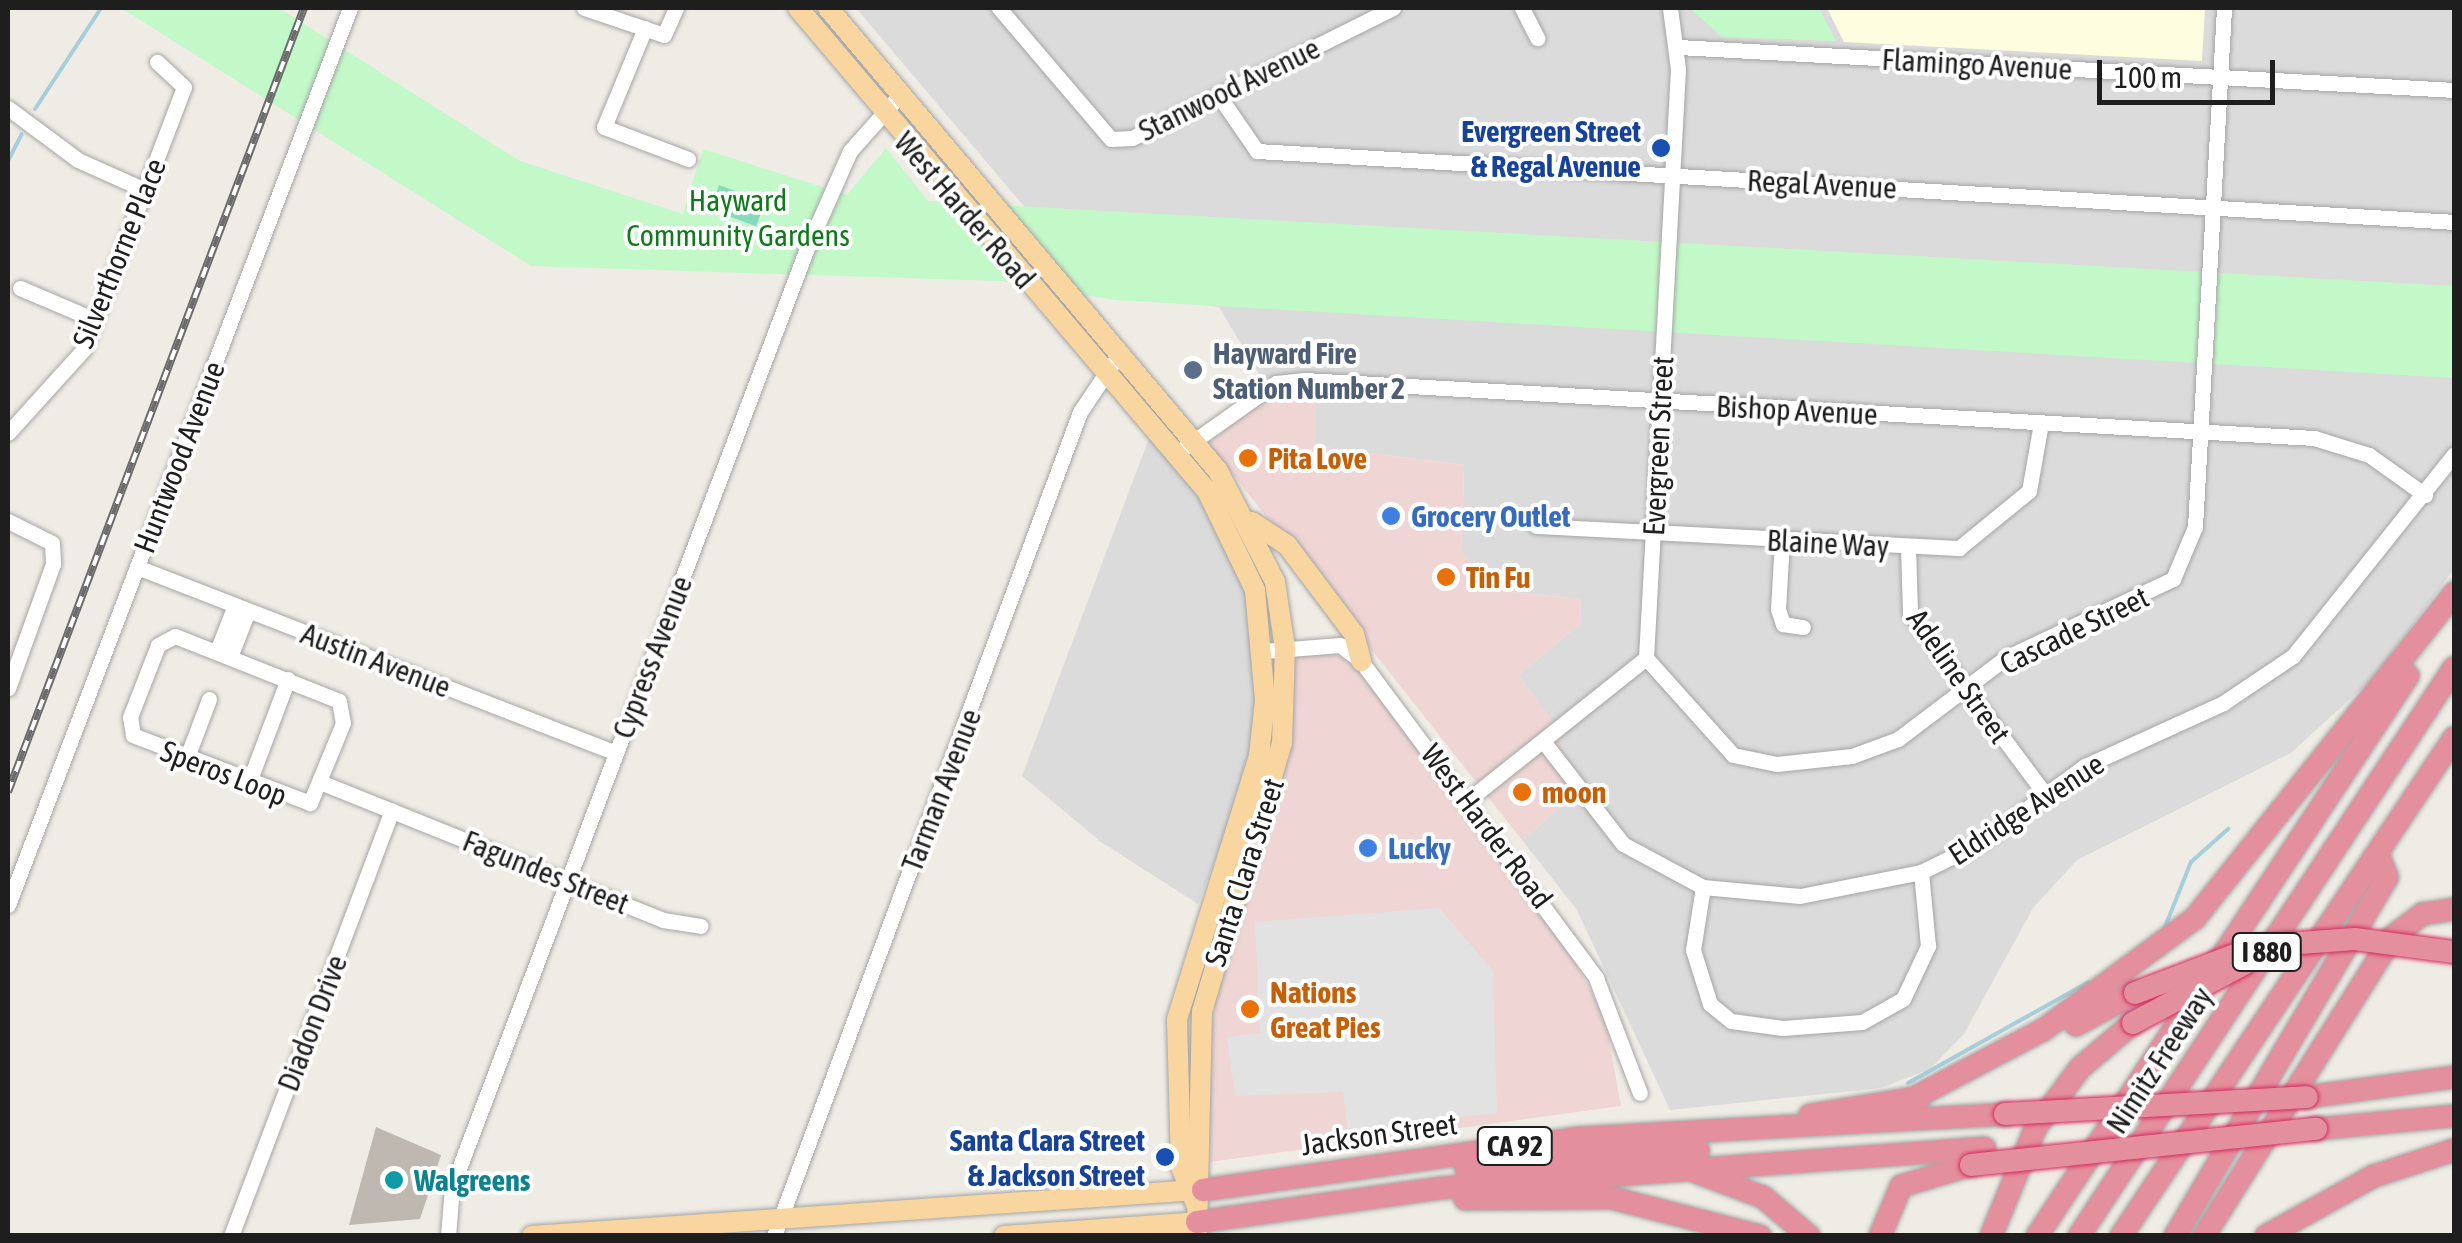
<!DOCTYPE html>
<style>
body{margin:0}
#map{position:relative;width:2462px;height:1243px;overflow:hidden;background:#efece5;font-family:"Asap Condensed",sans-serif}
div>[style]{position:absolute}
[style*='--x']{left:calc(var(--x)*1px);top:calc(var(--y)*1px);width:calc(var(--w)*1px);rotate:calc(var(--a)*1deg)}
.residential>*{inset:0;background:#dcdbdb}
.commercial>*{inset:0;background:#efd6d5}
.education>*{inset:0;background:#fdfedf}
.park>*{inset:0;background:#c3f8c9}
.pitch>*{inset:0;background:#85dbbc;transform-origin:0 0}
.parking>*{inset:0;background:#e2e2e2}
.stream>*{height:4px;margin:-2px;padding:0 2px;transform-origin:2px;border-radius:2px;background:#a7cedb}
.building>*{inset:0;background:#bfb8b1}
.roads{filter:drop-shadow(0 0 2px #a5a5a5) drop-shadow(0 0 2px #a5a5a5)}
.minor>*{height:15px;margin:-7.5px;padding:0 7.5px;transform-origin:7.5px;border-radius:7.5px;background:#fff}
.major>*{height:20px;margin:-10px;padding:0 10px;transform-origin:10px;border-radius:10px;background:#f9d5a0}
.highway>*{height:22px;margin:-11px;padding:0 11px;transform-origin:11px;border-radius:11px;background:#e48f9d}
.rail>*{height:8px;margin-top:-4px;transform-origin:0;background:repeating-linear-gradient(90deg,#fff 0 11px,#6c6c6c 0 22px);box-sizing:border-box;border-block:2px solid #6c6c6c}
.bridges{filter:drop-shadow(0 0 2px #d52a60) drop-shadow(0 0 2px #d52a60)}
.highway-bridge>*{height:22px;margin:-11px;padding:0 11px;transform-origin:11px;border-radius:11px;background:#e48f9d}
.dots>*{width:28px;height:28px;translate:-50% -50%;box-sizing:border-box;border:5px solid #fff;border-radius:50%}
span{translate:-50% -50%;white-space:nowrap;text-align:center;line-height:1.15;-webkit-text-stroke:8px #fff;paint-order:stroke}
.shield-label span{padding:2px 8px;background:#fff;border:2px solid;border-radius:8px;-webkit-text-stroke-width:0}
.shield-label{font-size:28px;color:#1e1e1e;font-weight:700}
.street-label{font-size:30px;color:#1e1e1e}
.transit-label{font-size:30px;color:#164399;font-weight:700}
.right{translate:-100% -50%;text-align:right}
.park-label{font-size:30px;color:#0f7a1b}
.service-label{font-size:30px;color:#4e5e75;font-weight:700}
.left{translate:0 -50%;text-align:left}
.food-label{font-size:30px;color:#c56008;font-weight:700}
.shop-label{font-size:30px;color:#366cbe;font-weight:700}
.culture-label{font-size:30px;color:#0d838f;font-weight:700}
.frame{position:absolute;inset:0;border:10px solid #1e1e1e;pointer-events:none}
.scale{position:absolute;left:2097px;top:60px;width:178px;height:45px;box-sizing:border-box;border:5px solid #1e1e1e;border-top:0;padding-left:12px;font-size:30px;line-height:35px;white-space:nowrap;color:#1e1e1e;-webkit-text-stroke:8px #fff;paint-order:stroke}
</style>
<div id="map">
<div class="residential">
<i style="clip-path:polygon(856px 8px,2454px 8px,2454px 569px,2374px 677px,2291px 753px,2077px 860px,2033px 908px,1964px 1034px,1930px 1069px,1881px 1088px,1670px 1110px,1577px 910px,1522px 840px,1578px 792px,1553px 722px,1518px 675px,1580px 624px,1581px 599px,1492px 590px,1462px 552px,1464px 465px,1316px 446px,1316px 399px,1268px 389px,1219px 307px,1095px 290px)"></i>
<i style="clip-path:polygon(1149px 438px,1215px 514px,1240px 564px,1255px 630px,1259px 706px,1249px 771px,1198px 904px,1101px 842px,1022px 776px)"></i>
</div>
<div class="commercial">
<i style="clip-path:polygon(1272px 393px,1316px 399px,1316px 446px,1464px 465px,1462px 551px,1491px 590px,1581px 599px,1580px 624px,1518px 675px,1553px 722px,1578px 792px,1522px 840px,1208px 443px)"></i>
<i style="clip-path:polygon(1332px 653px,1356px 665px,1556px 927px,1605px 1018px,1621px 1106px,1210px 1162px,1208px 1056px,1220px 966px,1276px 811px,1292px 729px,1292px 656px)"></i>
</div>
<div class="education">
<i style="clip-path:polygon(1827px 8px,2205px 8px,2202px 61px,1844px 42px)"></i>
</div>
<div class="park">
<i style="clip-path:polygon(121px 8px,279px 8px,520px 161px,683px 214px,703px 149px,847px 195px,886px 148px,928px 201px,2454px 286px,2454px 378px,1115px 300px,1000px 281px,531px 266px)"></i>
<i style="clip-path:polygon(1689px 8px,1819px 8px,1836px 41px,1722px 37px)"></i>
</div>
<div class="pitch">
<i style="left:719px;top:185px;width:49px;height:26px;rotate:20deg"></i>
</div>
<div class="parking">
<i style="clip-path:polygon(1439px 908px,1493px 971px,1497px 1113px,1348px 1130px,1343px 1092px,1235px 1096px,1227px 1037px,1260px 1033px,1255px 922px)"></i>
</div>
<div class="stream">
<i style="--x:35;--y:109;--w:121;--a:-56.8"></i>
<i style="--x:8;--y:161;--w:30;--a:-63"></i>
<i style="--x:2165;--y:927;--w:70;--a:-68.2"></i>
<i style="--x:2191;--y:862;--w:50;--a:-41.7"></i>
<i style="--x:1908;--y:1083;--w:207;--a:-29.2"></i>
</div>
<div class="building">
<i style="clip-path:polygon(376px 1127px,441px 1155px,420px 1219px,349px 1225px)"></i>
</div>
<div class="roads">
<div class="minor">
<i style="--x:584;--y:8;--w:84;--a:18.6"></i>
<i style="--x:664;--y:35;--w:30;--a:-66"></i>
<i style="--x:999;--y:8;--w:172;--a:49.5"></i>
<i style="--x:1111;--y:139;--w:21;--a:-3"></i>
<i style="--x:1132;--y:138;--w:292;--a:-26.5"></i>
<i style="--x:1522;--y:8;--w:34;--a:63"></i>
<i style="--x:645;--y:28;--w:107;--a:112.5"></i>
<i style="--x:604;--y:127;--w:90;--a:20.9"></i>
<i style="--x:1678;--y:47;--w:777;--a:3.17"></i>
<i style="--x:1219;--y:96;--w:67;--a:55.4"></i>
<i style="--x:1257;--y:151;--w:1199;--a:3.39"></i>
<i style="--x:8;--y:108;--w:87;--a:36.6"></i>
<i style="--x:78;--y:160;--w:73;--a:24.1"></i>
<i style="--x:20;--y:288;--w:82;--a:23.1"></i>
<i style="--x:8;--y:433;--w:113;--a:-47.9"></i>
<i style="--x:84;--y:349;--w:280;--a:-69.1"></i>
<i style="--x:184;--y:87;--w:37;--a:-137"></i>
<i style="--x:1177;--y:453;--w:121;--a:-35.3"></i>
<i style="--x:1276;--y:383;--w:29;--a:-6"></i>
<i style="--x:1305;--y:380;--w:1011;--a:3.29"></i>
<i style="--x:2314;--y:438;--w:58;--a:17.2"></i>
<i style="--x:2369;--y:455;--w:69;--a:35.5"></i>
<i style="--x:8;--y:521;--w:49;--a:26.6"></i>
<i style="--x:52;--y:543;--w:21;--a:87"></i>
<i style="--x:53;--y:564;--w:132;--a:109.9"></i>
<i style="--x:1536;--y:526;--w:424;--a:3"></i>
<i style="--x:1959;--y:548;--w:90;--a:-39.2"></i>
<i style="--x:2029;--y:491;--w:69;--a:-80"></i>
<i style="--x:1782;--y:540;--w:69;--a:93.3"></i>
<i style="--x:1778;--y:609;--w:16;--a:72"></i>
<i style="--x:1783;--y:624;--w:20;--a:9"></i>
<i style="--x:1908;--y:548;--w:65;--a:88.2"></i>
<i style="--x:1910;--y:613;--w:224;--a:53.3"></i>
<i style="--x:137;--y:567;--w:514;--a:21.22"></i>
<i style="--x:175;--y:636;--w:176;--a:21.6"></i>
<i style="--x:339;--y:701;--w:22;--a:80"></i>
<i style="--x:343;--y:723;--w:87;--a:112.4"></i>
<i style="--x:310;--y:803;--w:190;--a:-159"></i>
<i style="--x:133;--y:735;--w:18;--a:-99"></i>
<i style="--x:130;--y:717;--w:77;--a:-68.7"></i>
<i style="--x:158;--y:645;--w:19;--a:-28"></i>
<i style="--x:217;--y:651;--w:49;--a:-68.6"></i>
<i style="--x:1264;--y:651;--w:76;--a:-4.5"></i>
<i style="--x:1340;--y:645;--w:26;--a:37"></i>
<i style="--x:1361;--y:661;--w:395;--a:53.4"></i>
<i style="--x:1596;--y:978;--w:123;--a:69.1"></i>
<i style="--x:230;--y:657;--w:49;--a:-68.6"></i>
<i style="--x:1646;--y:658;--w:130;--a:48.1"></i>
<i style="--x:1733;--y:755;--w:45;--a:11.6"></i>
<i style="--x:1777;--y:764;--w:75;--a:-6.1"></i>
<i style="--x:1852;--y:756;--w:49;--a:-20.3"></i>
<i style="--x:1898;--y:739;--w:134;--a:-37.1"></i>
<i style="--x:2005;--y:658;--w:186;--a:-25.2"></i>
<i style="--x:2173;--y:579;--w:56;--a:-67.1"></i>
<i style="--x:2195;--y:527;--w:520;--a:-86.8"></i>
<i style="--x:1543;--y:741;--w:130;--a:52.2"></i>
<i style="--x:1623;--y:844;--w:91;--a:28.3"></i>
<i style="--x:1703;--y:887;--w:97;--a:5.3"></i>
<i style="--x:1800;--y:896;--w:123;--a:-11.2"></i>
<i style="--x:1921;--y:872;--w:66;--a:-26.2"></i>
<i style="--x:1980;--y:843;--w:130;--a:-36.3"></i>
<i style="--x:2085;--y:766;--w:152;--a:-24.5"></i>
<i style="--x:2223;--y:703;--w:84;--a:-33.9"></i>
<i style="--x:2293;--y:656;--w:258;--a:-51.4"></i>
<i style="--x:187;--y:757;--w:62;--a:-69.2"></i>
<i style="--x:249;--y:782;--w:110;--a:-69.3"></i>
<i style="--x:320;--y:782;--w:370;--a:21.9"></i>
<i style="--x:663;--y:920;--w:38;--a:9"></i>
<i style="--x:1468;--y:800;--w:228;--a:-38.6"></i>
<i style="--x:1646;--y:658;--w:590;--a:-86.89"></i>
<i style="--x:1678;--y:69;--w:62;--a:-97.5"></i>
<i style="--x:1703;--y:887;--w:64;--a:99"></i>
<i style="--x:1693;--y:950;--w:57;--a:72.5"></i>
<i style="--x:1710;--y:1004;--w:27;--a:39"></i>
<i style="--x:1731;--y:1021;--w:52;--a:7.7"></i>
<i style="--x:1783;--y:1028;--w:79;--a:-4.3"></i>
<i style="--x:1862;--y:1022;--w:47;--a:-29.3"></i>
<i style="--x:1903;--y:999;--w:59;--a:-64.7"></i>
<i style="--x:1928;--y:946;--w:74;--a:-95.4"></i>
<i style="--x:8;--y:905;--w:960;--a:-69.13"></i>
<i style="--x:231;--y:1236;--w:455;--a:-69.3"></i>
<i style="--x:448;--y:1236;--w:49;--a:-85.3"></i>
<i style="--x:452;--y:1187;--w:1004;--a:-69.29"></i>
<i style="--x:807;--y:248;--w:106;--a:-66.1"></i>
<i style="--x:850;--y:151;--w:71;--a:-48.4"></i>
<i style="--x:774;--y:1236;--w:879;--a:-69.63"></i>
<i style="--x:1080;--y:412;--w:58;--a:-56.3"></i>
</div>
<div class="major">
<i style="--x:798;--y:8;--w:633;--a:49.74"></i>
<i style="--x:1207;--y:491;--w:110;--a:64.1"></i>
<i style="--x:1255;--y:590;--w:110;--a:84.8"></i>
<i style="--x:1265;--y:700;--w:56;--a:96.1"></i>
<i style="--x:1259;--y:756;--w:276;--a:107.3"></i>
<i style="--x:1177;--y:1020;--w:147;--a:88.4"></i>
<i style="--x:1181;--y:1167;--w:40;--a:68"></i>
<i style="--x:828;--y:8;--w:605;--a:49.89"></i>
<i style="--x:1218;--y:471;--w:125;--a:62.8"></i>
<i style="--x:1275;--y:582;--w:67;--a:81.4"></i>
<i style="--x:1285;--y:648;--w:95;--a:91.8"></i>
<i style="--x:1282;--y:743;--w:280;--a:106.6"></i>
<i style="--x:1202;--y:1011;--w:225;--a:91.3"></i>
<i style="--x:1252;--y:522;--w:42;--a:33.3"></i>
<i style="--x:1287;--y:545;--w:111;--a:53"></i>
<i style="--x:1354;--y:634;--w:28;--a:75"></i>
<i style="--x:532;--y:1236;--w:666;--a:-3.96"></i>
<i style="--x:1004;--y:1236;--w:194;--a:-4.1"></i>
</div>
<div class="highway">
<i style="--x:2076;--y:1025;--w:67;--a:-28.5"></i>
<i style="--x:2307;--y:1097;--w:148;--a:-7.7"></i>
<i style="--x:1910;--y:1100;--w:150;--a:-27.8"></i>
<i style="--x:2043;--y:1030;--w:189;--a:-36.4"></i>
<i style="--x:2195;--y:918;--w:416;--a:-51.4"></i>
<i style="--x:1810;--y:1115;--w:112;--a:-9.2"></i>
<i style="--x:2316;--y:1129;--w:139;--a:-5.4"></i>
<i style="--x:1466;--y:1168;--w:233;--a:-4.2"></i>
<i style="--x:1696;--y:1172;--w:72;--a:20.5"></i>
<i style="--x:1763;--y:1197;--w:60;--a:40.3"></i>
<i style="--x:1203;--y:1190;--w:380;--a:-7.9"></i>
<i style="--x:1579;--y:1138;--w:427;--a:-3.2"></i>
<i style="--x:1465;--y:1199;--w:147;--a:-0.4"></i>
<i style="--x:1612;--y:1198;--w:153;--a:14.4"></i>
<i style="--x:1197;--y:1222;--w:246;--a:-7.9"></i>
<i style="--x:1441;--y:1188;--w:545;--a:-4.21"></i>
<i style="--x:1880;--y:1236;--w:54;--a:-67.2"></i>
<i style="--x:1901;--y:1186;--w:73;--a:-16.7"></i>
<i style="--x:1991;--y:1236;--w:118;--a:-67.6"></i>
<i style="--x:2036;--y:1127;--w:74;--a:-53.3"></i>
<i style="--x:2080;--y:1068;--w:70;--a:-40.3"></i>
<i style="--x:2037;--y:1236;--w:672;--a:-56.48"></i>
<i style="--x:2079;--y:1236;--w:681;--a:-56.57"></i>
<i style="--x:2121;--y:1236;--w:599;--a:-56.23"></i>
<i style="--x:2175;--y:1236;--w:417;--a:-59.4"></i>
<i style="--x:2387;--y:877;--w:22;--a:-111"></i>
<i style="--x:2204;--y:1236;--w:353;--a:-57.8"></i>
<i style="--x:2392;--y:937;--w:39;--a:-37"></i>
<i style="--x:2423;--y:914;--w:31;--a:-9"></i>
<i style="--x:2266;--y:1236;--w:124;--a:-29.1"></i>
<i style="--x:2374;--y:1176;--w:84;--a:-18"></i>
</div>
</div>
<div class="rail">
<i style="--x:8;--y:792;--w:838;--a:-69.32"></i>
</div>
<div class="bridges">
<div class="highway-bridge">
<i style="--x:2135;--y:993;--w:132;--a:-20.9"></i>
<i style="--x:2258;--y:946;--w:97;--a:-4.1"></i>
<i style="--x:2355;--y:939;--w:100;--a:7.5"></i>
<i style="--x:2133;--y:1023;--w:126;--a:-28"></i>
<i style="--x:2005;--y:1114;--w:302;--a:-3.2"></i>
<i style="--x:1971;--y:1165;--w:347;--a:-6"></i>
</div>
</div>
<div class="dots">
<i style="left:1661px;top:148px;background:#1a4fb4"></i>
<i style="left:1193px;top:370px;background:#5c6f8a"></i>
<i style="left:1248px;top:458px;background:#e8710a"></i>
<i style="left:1391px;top:516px;background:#3f7fe0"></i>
<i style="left:1446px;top:577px;background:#e8710a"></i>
<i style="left:1522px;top:792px;background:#e8710a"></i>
<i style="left:1368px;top:848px;background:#3f7fe0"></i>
<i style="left:1250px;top:1009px;background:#e8710a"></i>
<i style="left:1165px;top:1157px;background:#1a4fb4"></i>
<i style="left:394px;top:1180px;background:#0f9aa8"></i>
</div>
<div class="shield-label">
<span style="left:2267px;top:952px">I 880</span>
<span style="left:1515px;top:1146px">CA 92</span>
</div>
<div class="street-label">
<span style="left:1977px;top:64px;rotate:3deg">Flamingo Avenue</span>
<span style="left:1229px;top:89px;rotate:-26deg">Stanwood Avenue</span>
<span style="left:1822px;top:184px;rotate:3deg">Regal Avenue</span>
<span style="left:965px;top:210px;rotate:49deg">West Harder Road</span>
<span style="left:119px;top:253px;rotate:-68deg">Silverthorne Place</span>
<span style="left:1797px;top:410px;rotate:3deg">Bishop Avenue</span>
<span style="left:1658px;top:446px;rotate:-87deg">Evergreen Street</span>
<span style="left:179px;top:457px;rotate:-69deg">Huntwood Avenue</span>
<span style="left:1828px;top:543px;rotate:3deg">Blaine Way</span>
<span style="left:2074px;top:630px;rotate:-26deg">Cascade Street</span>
<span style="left:652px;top:657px;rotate:-69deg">Cypress Avenue</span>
<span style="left:376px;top:660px;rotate:21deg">Austin Avenue</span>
<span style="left:1959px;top:676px;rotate:55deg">Adeline Street</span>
<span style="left:224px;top:773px;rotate:21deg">Speros Loop</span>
<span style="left:941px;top:790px;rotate:-69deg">Tarman Avenue</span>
<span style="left:2026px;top:809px;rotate:-33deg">Eldridge Avenue</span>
<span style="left:1487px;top:826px;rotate:53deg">West Harder Road</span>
<span style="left:546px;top:872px;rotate:22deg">Fagundes Street</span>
<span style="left:1244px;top:872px;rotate:-72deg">Santa Clara Street</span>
<span style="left:312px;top:1023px;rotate:-69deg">Diadon Drive</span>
<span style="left:2159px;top:1060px;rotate:-57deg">Nimitz Freeway</span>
<span style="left:1379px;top:1134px;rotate:-8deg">Jackson Street</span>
</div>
<div class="transit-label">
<span class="right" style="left:1641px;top:148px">Evergreen Street<br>&amp; Regal Avenue</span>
<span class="right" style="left:1145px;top:1157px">Santa Clara Street<br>&amp; Jackson Street</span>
</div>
<div class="park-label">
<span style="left:738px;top:217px">Hayward<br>Community Gardens</span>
</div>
<div class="service-label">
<span class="left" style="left:1213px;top:370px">Hayward Fire<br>Station Number 2</span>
</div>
<div class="food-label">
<span class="left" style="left:1268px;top:458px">Pita Love</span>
<span class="left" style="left:1466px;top:577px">Tin Fu</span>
<span class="left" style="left:1542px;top:792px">moon</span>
<span class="left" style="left:1270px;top:1009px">Nations<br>Great Pies</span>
</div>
<div class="shop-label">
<span class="left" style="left:1411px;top:516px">Grocery Outlet</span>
<span class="left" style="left:1388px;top:848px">Lucky</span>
</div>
<div class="culture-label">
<span class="left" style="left:414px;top:1180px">Walgreens</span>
</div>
<div class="frame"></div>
<div class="scale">100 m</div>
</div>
